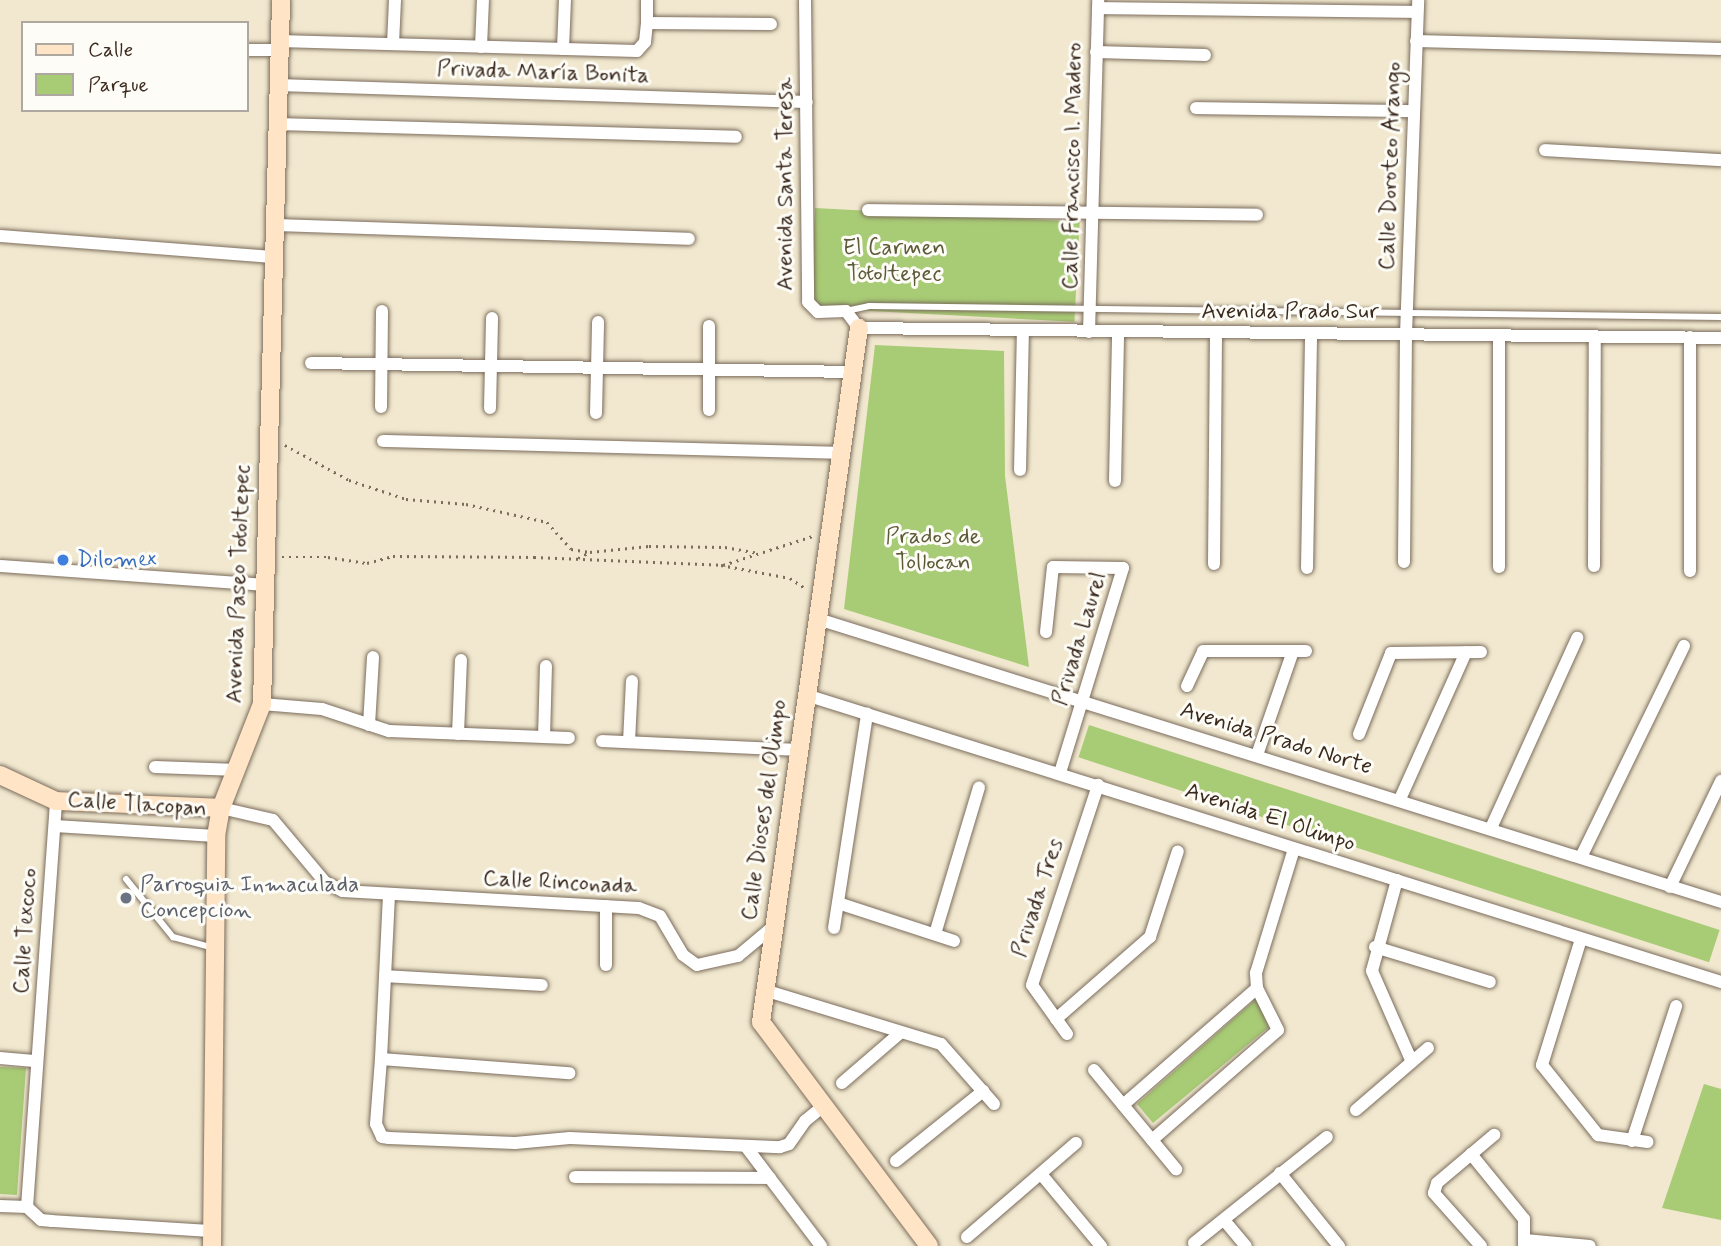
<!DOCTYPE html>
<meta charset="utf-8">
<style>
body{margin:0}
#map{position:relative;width:1721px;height:1246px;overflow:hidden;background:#f1e8cf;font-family:Mynerve,sans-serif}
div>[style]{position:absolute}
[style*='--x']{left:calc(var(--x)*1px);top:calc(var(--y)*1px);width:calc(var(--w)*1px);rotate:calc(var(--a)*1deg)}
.green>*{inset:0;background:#a8cb75;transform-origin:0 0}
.path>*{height:2.5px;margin-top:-1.25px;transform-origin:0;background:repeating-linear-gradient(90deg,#7b6c5c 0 2px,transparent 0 7px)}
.roads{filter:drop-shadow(0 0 2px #7b6c5c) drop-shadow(0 0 2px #7b6c5c)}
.lane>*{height:6px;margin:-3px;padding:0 3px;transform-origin:3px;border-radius:3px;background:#fff}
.street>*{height:12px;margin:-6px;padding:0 6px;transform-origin:6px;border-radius:6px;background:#fff}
.secondary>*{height:18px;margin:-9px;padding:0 9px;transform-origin:9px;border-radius:9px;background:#ffe4c6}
.dots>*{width:19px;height:19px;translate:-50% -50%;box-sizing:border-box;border:4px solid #fdfcf7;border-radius:50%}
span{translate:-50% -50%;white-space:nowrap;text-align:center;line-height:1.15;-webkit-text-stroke:6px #fdfcf7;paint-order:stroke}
.street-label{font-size:23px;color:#3b2a1e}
.park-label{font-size:23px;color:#5c5a38}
.shop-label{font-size:23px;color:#366cbe}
.left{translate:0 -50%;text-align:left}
.worship-label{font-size:23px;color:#5b616d}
.legend{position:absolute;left:21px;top:21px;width:228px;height:91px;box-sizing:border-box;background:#fdfcf7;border:2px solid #afa8a0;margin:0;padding:9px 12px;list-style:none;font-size:21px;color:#3b2a1e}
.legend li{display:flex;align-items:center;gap:14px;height:35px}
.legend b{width:35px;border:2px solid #afa8a0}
</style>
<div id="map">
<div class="green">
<i style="left:815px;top:208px;width:265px;height:100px;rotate:3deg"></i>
<i style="clip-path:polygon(875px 345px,1004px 351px,1005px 476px,1029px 667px,844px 609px)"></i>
<i style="left:1089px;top:725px;width:663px;height:34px;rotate:18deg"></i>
<i style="clip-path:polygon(1256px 999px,1269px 1027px,1153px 1123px,1137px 1104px)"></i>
<i style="clip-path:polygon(0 1067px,26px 1068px,17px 1195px,0 1194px)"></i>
<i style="clip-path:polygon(1704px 1084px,1721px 1089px,1721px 1220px,1662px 1208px)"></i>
</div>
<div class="path">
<i style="--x:285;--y:445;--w:73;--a:28.7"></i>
<i style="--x:349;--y:480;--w:60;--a:18.4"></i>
<i style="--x:406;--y:499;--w:60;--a:4.8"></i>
<i style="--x:466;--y:504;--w:83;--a:12.5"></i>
<i style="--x:547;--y:522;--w:36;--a:48"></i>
<i style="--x:571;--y:549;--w:19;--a:9"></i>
<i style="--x:282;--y:557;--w:46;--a:0"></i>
<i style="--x:328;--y:557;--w:39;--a:9"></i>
<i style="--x:367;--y:563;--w:27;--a:-15"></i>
<i style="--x:393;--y:556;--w:141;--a:0.4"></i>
<i style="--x:534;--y:557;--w:187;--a:2.4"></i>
<i style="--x:721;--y:565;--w:70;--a:10.7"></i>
<i style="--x:790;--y:578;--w:18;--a:34"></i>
<i style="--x:578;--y:558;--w:13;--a:-27"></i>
<i style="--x:590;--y:552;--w:59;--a:-5.8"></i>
<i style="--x:649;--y:546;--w:76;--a:0.8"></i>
<i style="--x:725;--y:547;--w:34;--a:10"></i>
<i style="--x:723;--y:565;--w:95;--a:-17.9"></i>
</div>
<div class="roads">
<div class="lane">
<i style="--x:846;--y:311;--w:24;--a:-12"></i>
<i style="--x:869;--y:306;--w:852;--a:0.74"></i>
<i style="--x:126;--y:879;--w:75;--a:51"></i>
<i style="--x:173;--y:937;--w:39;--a:15"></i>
</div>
<div class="street">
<i style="--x:805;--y:0;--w:302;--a:89.4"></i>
<i style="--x:808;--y:302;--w:14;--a:45"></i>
<i style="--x:818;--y:312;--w:28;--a:-2"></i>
<i style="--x:846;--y:311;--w:21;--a:53"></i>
<i style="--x:859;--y:328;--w:862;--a:0.66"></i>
<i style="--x:1098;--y:8;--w:319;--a:0.7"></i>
<i style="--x:647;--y:23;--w:23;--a:-90"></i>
<i style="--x:279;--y:41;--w:358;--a:1.6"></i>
<i style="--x:637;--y:51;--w:12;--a:-48"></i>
<i style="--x:645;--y:42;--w:19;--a:-84"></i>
<i style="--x:647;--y:23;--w:124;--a:0.5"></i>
<i style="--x:1416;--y:41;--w:305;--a:1.5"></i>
<i style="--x:393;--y:44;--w:44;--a:-87.4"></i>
<i style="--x:481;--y:47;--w:47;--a:-87.6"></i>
<i style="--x:563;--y:49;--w:49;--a:-87.7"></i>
<i style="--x:247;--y:50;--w:32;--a:0"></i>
<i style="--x:1096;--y:52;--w:109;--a:1.6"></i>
<i style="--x:278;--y:85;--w:529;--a:1.84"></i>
<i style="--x:1196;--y:108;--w:218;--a:0.8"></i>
<i style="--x:277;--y:124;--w:459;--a:1.6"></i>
<i style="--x:1545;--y:150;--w:176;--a:3.3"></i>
<i style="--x:868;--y:210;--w:389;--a:0.7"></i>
<i style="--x:275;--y:225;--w:414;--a:1.9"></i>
<i style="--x:0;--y:236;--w:274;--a:4.4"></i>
<i style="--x:709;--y:326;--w:84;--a:90"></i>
<i style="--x:1089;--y:332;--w:332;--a:-88.4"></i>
<i style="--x:311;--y:363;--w:541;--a:0.95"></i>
<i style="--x:381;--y:407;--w:96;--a:-89.4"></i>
<i style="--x:490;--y:408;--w:90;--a:-88.7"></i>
<i style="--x:596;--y:413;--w:91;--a:-88.7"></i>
<i style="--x:383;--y:441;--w:457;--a:1.5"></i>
<i style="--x:1020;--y:470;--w:138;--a:-88.8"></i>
<i style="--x:1115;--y:481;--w:148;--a:-88.8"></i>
<i style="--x:1404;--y:562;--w:228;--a:-89.5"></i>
<i style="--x:1406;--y:334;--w:334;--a:-87.9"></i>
<i style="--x:1214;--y:564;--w:231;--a:-89.5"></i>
<i style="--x:0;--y:566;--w:268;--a:4.1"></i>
<i style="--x:1594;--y:566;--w:230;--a:-89.8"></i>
<i style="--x:1499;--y:567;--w:232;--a:-90"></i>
<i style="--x:1307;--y:568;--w:235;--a:-89"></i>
<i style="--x:1690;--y:571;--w:234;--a:-90"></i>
<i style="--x:818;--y:619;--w:946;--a:17.4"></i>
<i style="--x:1046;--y:632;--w:65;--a:-83.9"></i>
<i style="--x:1053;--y:567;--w:70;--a:0.8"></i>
<i style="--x:1123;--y:568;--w:214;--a:107.1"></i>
<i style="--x:1187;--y:686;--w:38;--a:-65"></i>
<i style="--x:1203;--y:651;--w:103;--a:0"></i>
<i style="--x:806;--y:695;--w:959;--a:17.41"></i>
<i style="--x:262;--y:704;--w:60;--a:4.8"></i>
<i style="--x:322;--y:709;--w:71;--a:18.2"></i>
<i style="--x:389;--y:731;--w:180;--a:2.2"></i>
<i style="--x:369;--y:725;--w:68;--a:-86.6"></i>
<i style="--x:458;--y:734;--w:74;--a:-87.7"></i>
<i style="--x:1359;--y:734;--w:87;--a:-68.4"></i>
<i style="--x:1391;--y:653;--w:90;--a:-0.6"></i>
<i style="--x:544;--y:737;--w:71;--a:-88.4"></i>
<i style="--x:602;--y:741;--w:197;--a:2.6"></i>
<i style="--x:629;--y:742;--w:61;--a:-87.2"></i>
<i style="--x:1257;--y:755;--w:110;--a:-70.9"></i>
<i style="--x:155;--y:767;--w:83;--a:2.1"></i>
<i style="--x:1400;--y:799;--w:161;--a:-65.8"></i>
<i style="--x:221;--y:808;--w:53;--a:13"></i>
<i style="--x:273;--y:820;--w:81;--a:50"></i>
<i style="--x:325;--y:882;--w:20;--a:27"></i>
<i style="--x:343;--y:891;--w:296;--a:3.3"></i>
<i style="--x:639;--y:908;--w:22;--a:21"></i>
<i style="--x:660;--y:916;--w:45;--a:59.5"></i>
<i style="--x:683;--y:955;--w:17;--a:36"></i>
<i style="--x:697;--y:965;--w:42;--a:-12.4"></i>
<i style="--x:738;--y:956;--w:47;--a:-39.8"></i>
<i style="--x:55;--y:826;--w:161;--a:3.6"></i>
<i style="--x:1491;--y:828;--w:209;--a:-65.6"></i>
<i style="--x:1581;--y:857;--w:235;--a:-64"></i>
<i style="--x:1397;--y:880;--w:94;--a:105.4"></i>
<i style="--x:1372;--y:971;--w:99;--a:66.3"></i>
<i style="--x:1670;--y:887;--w:118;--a:-64.3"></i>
<i style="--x:389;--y:895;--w:164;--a:92.8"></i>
<i style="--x:381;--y:1059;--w:189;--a:4.3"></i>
<i style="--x:838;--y:903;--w:122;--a:18.1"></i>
<i style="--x:834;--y:928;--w:217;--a:-81.2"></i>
<i style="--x:935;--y:934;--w:153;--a:-73.3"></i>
<i style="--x:1581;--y:939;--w:132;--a:107.2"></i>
<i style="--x:1542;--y:1065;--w:90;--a:51.3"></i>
<i style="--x:1598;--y:1135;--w:50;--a:8"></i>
<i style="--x:1375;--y:947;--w:120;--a:16.9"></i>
<i style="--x:606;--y:965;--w:59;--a:-90"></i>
<i style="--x:385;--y:976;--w:157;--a:3.3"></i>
<i style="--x:764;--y:990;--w:185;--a:17"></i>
<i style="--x:941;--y:1044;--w:80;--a:48.5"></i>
<i style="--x:1056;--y:1019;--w:125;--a:-41.1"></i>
<i style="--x:1150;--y:937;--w:90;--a:-72"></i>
<i style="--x:1067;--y:1034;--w:60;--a:-125.5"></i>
<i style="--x:1032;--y:985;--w:211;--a:-71.7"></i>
<i style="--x:0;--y:1058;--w:37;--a:5"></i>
<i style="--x:381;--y:1059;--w:65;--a:94.4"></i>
<i style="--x:376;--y:1124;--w:14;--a:65"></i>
<i style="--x:382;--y:1137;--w:7;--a:8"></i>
<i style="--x:389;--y:1138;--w:126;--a:2.3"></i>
<i style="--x:515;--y:1143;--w:55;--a:-5.2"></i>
<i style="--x:570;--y:1138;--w:210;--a:2.5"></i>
<i style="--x:780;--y:1147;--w:9;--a:-18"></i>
<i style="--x:789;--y:1144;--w:28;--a:-55"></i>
<i style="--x:805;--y:1121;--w:22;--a:-39"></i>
<i style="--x:1094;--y:1070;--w:129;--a:50.4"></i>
<i style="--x:842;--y:1083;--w:77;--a:-40.8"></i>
<i style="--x:1123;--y:1105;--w:178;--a:-41.1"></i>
<i style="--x:1356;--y:1110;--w:95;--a:-40.7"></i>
<i style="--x:1152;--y:1140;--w:167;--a:-41.1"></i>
<i style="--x:1278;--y:1030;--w:47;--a:-116.6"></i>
<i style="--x:1257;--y:988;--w:15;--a:-94"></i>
<i style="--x:1256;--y:973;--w:130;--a:-73"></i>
<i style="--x:1632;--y:1141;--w:142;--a:-71.9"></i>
<i style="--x:747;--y:1148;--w:123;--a:52.9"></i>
<i style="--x:1471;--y:1154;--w:84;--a:50.8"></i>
<i style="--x:1524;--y:1219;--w:27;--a:90"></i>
<i style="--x:896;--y:1161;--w:112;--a:-38.8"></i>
<i style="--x:1280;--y:1173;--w:94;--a:51.1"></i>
<i style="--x:1041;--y:1174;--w:94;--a:50.2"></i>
<i style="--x:575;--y:1177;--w:195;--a:0.3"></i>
<i style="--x:0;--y:1206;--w:27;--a:2"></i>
<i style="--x:27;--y:1207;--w:407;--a:-85.9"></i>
<i style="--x:27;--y:1207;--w:19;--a:43"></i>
<i style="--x:41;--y:1220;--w:11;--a:5"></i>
<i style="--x:52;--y:1221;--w:160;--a:3.6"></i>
<i style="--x:1224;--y:1220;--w:34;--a:50"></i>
<i style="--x:967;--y:1237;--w:144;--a:-40.8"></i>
<i style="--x:1525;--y:1240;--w:65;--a:5.3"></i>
<i style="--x:1194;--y:1243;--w:170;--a:-38.6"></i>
<i style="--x:1481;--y:1246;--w:71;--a:-131.6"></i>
<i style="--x:1434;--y:1193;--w:10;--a:-73"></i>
<i style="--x:1437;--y:1183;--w:75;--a:-40.1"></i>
</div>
<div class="secondary">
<i style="--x:859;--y:328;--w:701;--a:98.04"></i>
<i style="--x:761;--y:1022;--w:280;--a:53.1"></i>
<i style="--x:0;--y:775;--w:62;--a:24.9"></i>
<i style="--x:56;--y:801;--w:165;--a:2.4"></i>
<i style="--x:212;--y:1246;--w:410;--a:-89.4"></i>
<i style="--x:216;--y:836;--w:28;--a:-80"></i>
<i style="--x:221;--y:808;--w:112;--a:-68.5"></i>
<i style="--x:262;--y:704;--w:704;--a:-88.45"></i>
</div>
</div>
<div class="dots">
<i style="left:63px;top:560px;background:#3f7fe0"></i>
<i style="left:126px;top:898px;background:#6b7280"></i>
</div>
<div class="street-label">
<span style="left:543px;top:73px;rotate:2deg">Privada María Bonita</span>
<span style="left:1073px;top:166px;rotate:-89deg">Calle Francisco I. Madero</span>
<span style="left:1391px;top:166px;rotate:-88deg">Calle Doroteo Arango</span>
<span style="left:786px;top:184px;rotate:-90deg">Avenida Santa Teresa</span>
<span style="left:1290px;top:312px">Avenida Prado Sur</span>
<span style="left:239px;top:584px;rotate:-88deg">Avenida Paseo Totoltepec</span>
<span style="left:1080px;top:639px;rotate:-73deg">Privada Laurel</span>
<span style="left:1276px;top:739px;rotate:17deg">Avenida Prado Norte</span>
<span style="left:137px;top:805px;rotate:4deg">Calle Tlacopan</span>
<span style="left:765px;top:810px;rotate:-82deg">Calle Dioses del Olimpo</span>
<span style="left:1270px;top:818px;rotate:18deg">Avenida El Olimpo</span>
<span style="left:560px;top:883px;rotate:3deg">Calle Rinconada</span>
<span style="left:1038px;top:898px;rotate:-72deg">Privada Tres</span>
<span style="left:26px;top:931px;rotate:-86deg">Calle Texcoco</span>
</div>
<div class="park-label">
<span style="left:894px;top:261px">El Carmen<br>Totoltepec</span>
<span style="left:933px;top:550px">Prados de<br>Tollocan</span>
</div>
<div class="shop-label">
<span class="left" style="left:77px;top:560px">Dilomex</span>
</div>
<div class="worship-label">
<span class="left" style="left:140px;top:898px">Parroquia Inmaculada<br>Concepcion</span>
</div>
<ul class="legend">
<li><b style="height:9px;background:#ffe4c6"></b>Calle</li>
<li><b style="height:19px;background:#a8cb75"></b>Parque</li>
</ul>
</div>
